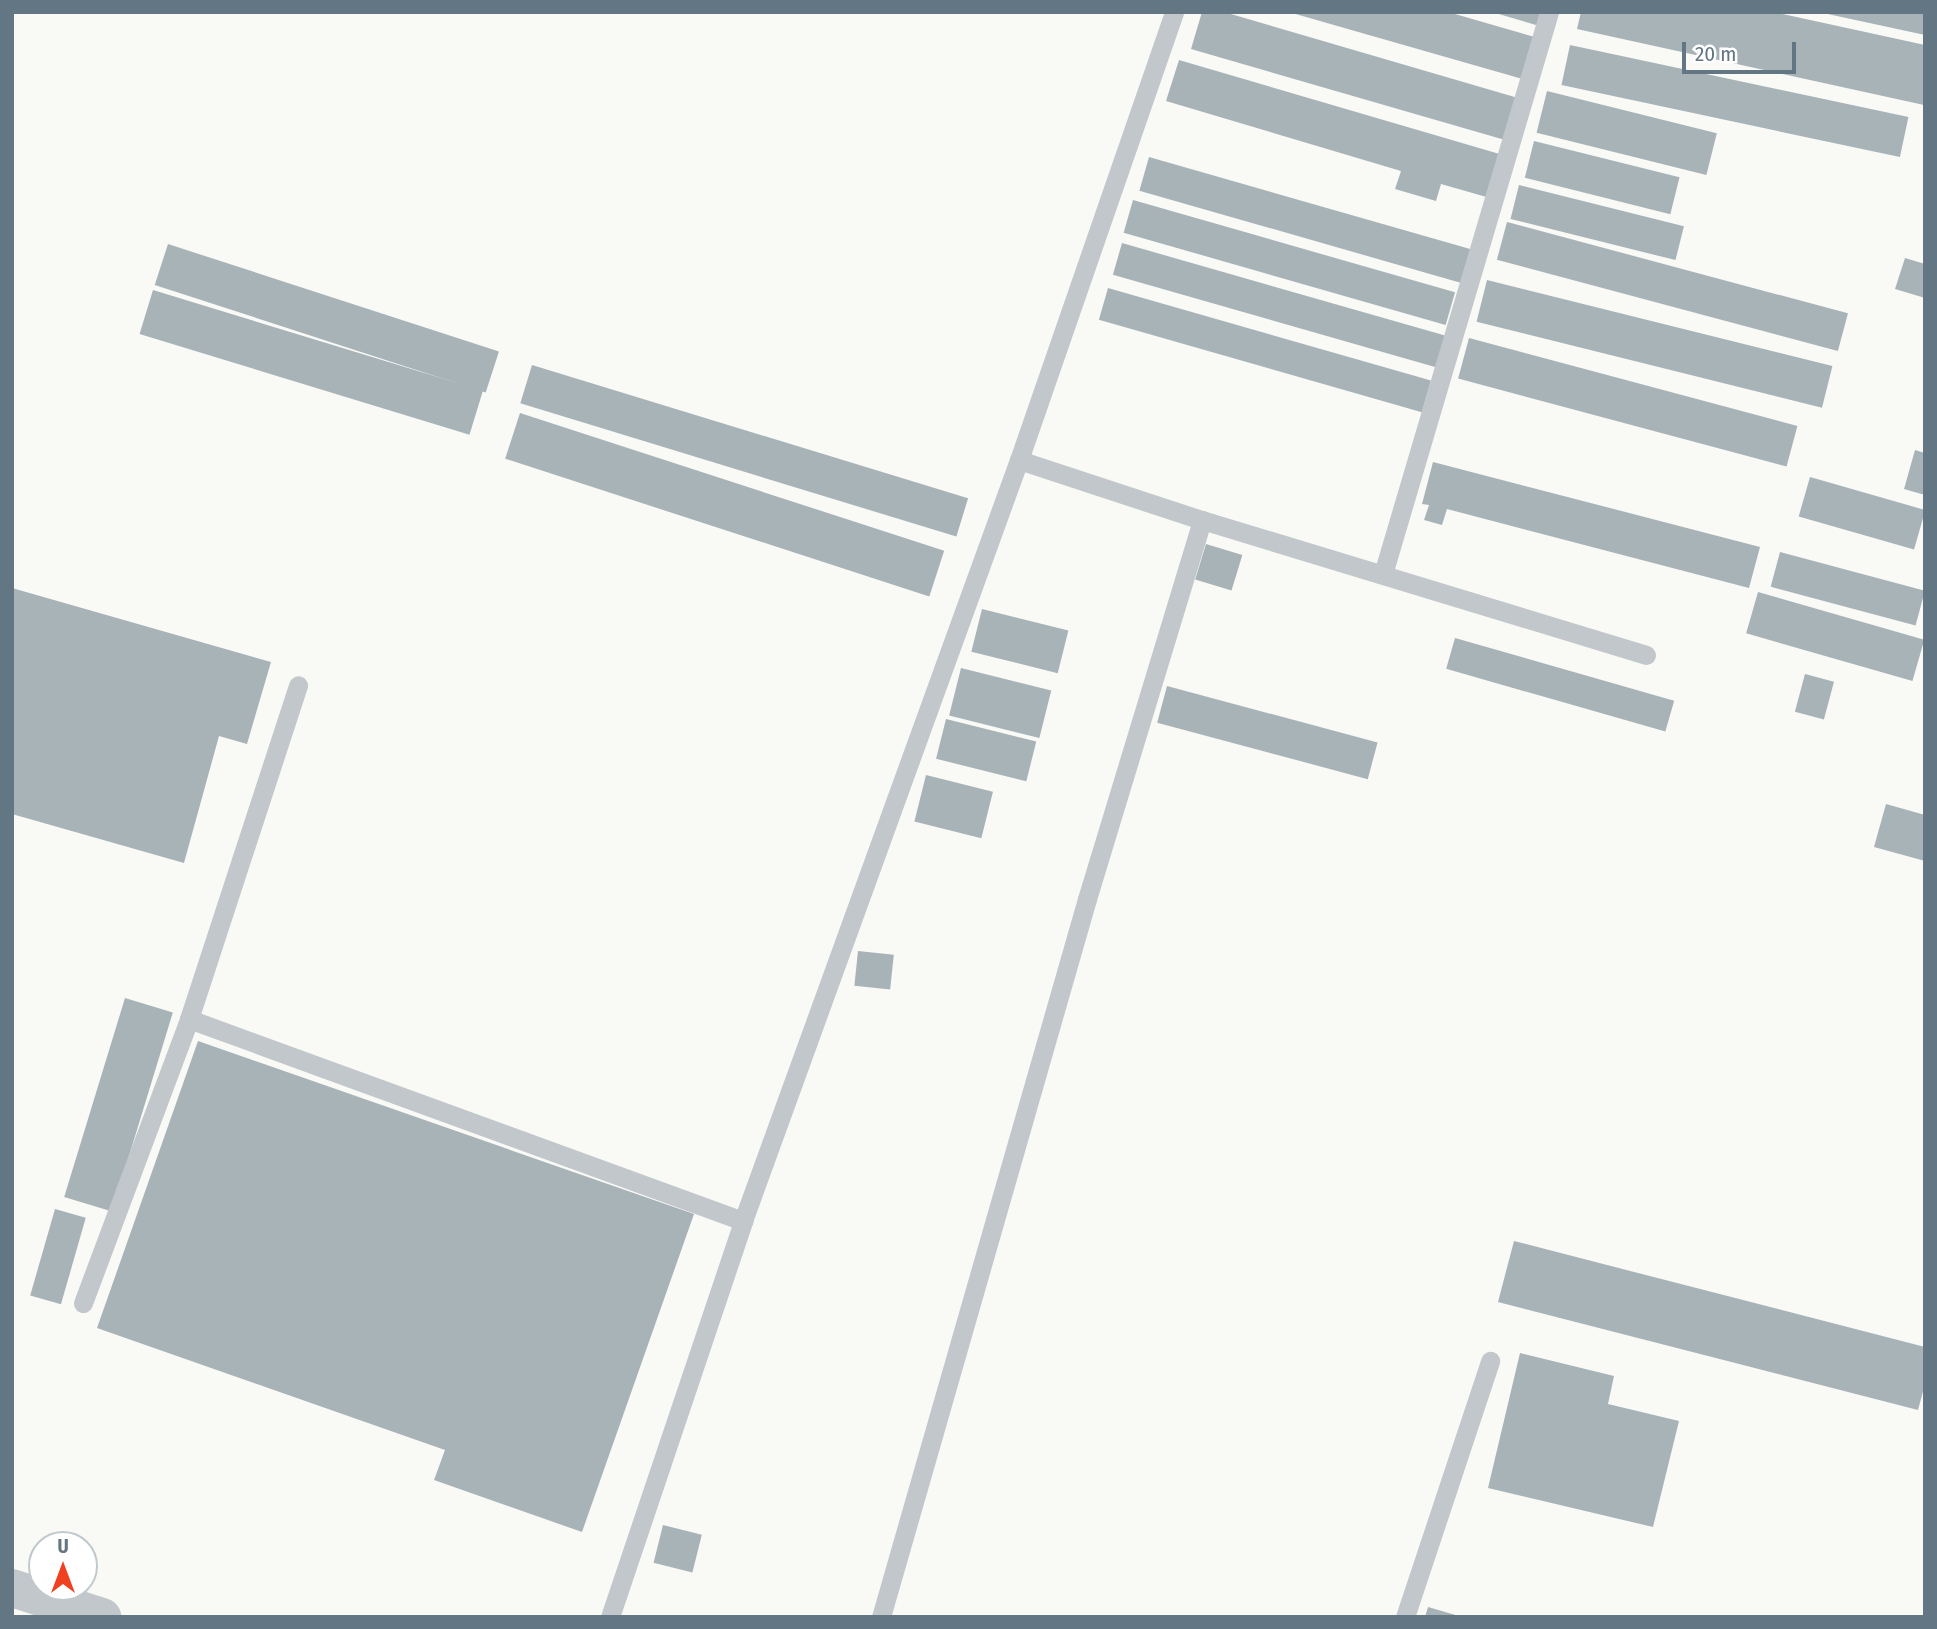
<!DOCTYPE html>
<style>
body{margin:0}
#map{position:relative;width:1937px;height:1629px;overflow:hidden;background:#f9f9f6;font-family:"Fira Sans Condensed",sans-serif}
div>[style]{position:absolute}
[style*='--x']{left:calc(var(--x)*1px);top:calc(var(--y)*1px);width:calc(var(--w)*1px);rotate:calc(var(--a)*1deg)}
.building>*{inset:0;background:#a8b3b8;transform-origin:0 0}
.lane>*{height:19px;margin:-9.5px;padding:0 9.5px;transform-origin:9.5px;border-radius:9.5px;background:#c1c7ca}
.street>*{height:38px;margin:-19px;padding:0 19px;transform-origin:19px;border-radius:19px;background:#c1c7ca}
span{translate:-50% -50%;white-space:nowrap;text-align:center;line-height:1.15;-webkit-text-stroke:7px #fff;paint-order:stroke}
.frame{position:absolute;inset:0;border:14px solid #627783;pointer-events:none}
.north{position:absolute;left:28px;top:1531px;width:70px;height:70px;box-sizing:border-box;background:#fff;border:2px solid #c0c9cd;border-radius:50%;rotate:0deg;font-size:19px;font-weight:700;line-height:28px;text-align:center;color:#627783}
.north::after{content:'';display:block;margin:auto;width:24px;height:32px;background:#ef4120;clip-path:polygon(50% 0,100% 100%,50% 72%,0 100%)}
.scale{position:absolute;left:1682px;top:42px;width:114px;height:32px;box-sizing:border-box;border:4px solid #627783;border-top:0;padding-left:9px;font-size:21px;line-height:24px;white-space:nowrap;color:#627783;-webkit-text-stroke:5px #fff;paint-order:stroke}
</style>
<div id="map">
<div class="building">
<i style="clip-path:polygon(1202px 12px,1224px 12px,1518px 98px,1505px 140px,1191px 49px)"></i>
<i style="clip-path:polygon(1448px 12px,1538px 38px,1526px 80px,1292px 13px)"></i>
<i style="clip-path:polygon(1492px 12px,1547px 12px,1543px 27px)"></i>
<i style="clip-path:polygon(1581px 12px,1773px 12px,1925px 45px,1924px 105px,1577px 29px)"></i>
<i style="clip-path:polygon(1823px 12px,1925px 12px,1925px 35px,1823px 13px)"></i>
<i style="left:1570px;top:45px;width:346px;height:41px;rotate:12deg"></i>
<i style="clip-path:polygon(1179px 60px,1503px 155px,1490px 198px,1441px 184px,1436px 201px,1395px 189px,1401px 171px,1166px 101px)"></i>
<i style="left:1547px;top:91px;width:175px;height:43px;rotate:14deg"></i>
<i style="left:1534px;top:141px;width:150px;height:38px;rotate:14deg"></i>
<i style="left:1149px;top:157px;width:335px;height:35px;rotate:16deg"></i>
<i style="left:1519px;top:185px;width:170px;height:35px;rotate:14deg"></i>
<i style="left:1133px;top:200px;width:335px;height:34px;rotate:16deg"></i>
<i style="left:1507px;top:222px;width:353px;height:39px;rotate:15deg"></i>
<i style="left:1122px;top:243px;width:336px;height:33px;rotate:16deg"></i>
<i style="left:168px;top:244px;width:348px;height:43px;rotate:18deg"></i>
<i style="clip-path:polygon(1905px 258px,1925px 264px,1925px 298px,1895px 289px)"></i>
<i style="left:1487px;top:280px;width:356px;height:43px;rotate:14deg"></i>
<i style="left:1108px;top:288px;width:336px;height:33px;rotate:16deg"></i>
<i style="left:153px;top:290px;width:345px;height:46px;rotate:17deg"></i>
<i style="left:1469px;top:338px;width:340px;height:42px;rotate:15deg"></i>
<i style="left:532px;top:365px;width:456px;height:40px;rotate:17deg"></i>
<i style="left:520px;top:413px;width:446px;height:48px;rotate:18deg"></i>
<i style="clip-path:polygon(1915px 450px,1925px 453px,1925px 495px,1904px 489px)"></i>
<i style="clip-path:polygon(1433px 462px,1760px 547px,1749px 588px,1447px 509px,1442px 525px,1424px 520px,1429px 505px,1422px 504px)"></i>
<i style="left:1810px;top:477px;width:120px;height:41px;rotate:16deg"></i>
<i style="left:1206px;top:544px;width:38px;height:37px;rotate:17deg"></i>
<i style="left:1780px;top:552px;width:150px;height:36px;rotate:15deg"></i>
<i style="clip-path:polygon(12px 588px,271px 662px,247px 744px,219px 736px,184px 863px,12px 814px)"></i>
<i style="left:1758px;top:592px;width:173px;height:43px;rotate:16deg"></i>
<i style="left:982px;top:609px;width:89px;height:44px;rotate:14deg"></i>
<i style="left:1455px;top:638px;width:228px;height:32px;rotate:16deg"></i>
<i style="left:961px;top:668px;width:93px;height:49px;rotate:14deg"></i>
<i style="left:1805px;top:674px;width:30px;height:39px;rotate:15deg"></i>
<i style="left:1167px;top:686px;width:218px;height:38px;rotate:15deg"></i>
<i style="left:946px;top:719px;width:93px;height:41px;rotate:14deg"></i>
<i style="left:926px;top:775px;width:69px;height:48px;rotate:14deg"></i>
<i style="clip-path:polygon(1886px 804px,1925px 815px,1925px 861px,1874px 847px)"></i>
<i style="left:858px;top:951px;width:36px;height:35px;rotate:6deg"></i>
<i style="left:125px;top:998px;width:50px;height:208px;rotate:17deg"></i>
<i style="clip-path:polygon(198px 1041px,694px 1214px,582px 1532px,434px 1480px,445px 1450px,97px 1328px)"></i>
<i style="left:55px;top:1209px;width:32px;height:90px;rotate:16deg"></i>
<i style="clip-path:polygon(1514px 1241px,1925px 1347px,1925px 1384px,1918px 1410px,1498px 1302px)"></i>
<i style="clip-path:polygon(1520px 1353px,1614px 1376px,1608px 1404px,1679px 1421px,1653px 1527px,1488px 1488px)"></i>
<i style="left:663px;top:1525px;width:40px;height:39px;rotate:14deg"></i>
<i style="clip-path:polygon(1428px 1607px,1459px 1616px,1458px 1617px,1425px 1617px)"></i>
</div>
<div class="lane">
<i style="--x:1019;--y:460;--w:193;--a:18.2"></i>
<i style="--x:1383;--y:574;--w:586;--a:-73.54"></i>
<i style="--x:189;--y:1019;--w:351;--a:-71.9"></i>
<i style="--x:83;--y:1303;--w:303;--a:-69.5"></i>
<i style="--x:189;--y:1019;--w:590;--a:20.03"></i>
<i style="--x:610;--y:1617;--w:418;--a:-71.4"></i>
<i style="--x:743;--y:1221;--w:810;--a:-70.07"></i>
<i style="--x:1019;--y:460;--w:474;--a:-70.9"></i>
<i style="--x:881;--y:1617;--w:747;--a:-73.99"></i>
<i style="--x:1087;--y:899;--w:396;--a:-73.1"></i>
<i style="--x:1202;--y:520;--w:464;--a:16.9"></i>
<i style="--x:1405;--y:1617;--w:270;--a:-71.6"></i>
</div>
<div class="street">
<i style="--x:12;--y:1588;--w:95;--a:17.9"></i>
</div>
<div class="frame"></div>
<div class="north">U</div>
<div class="scale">20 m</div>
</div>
